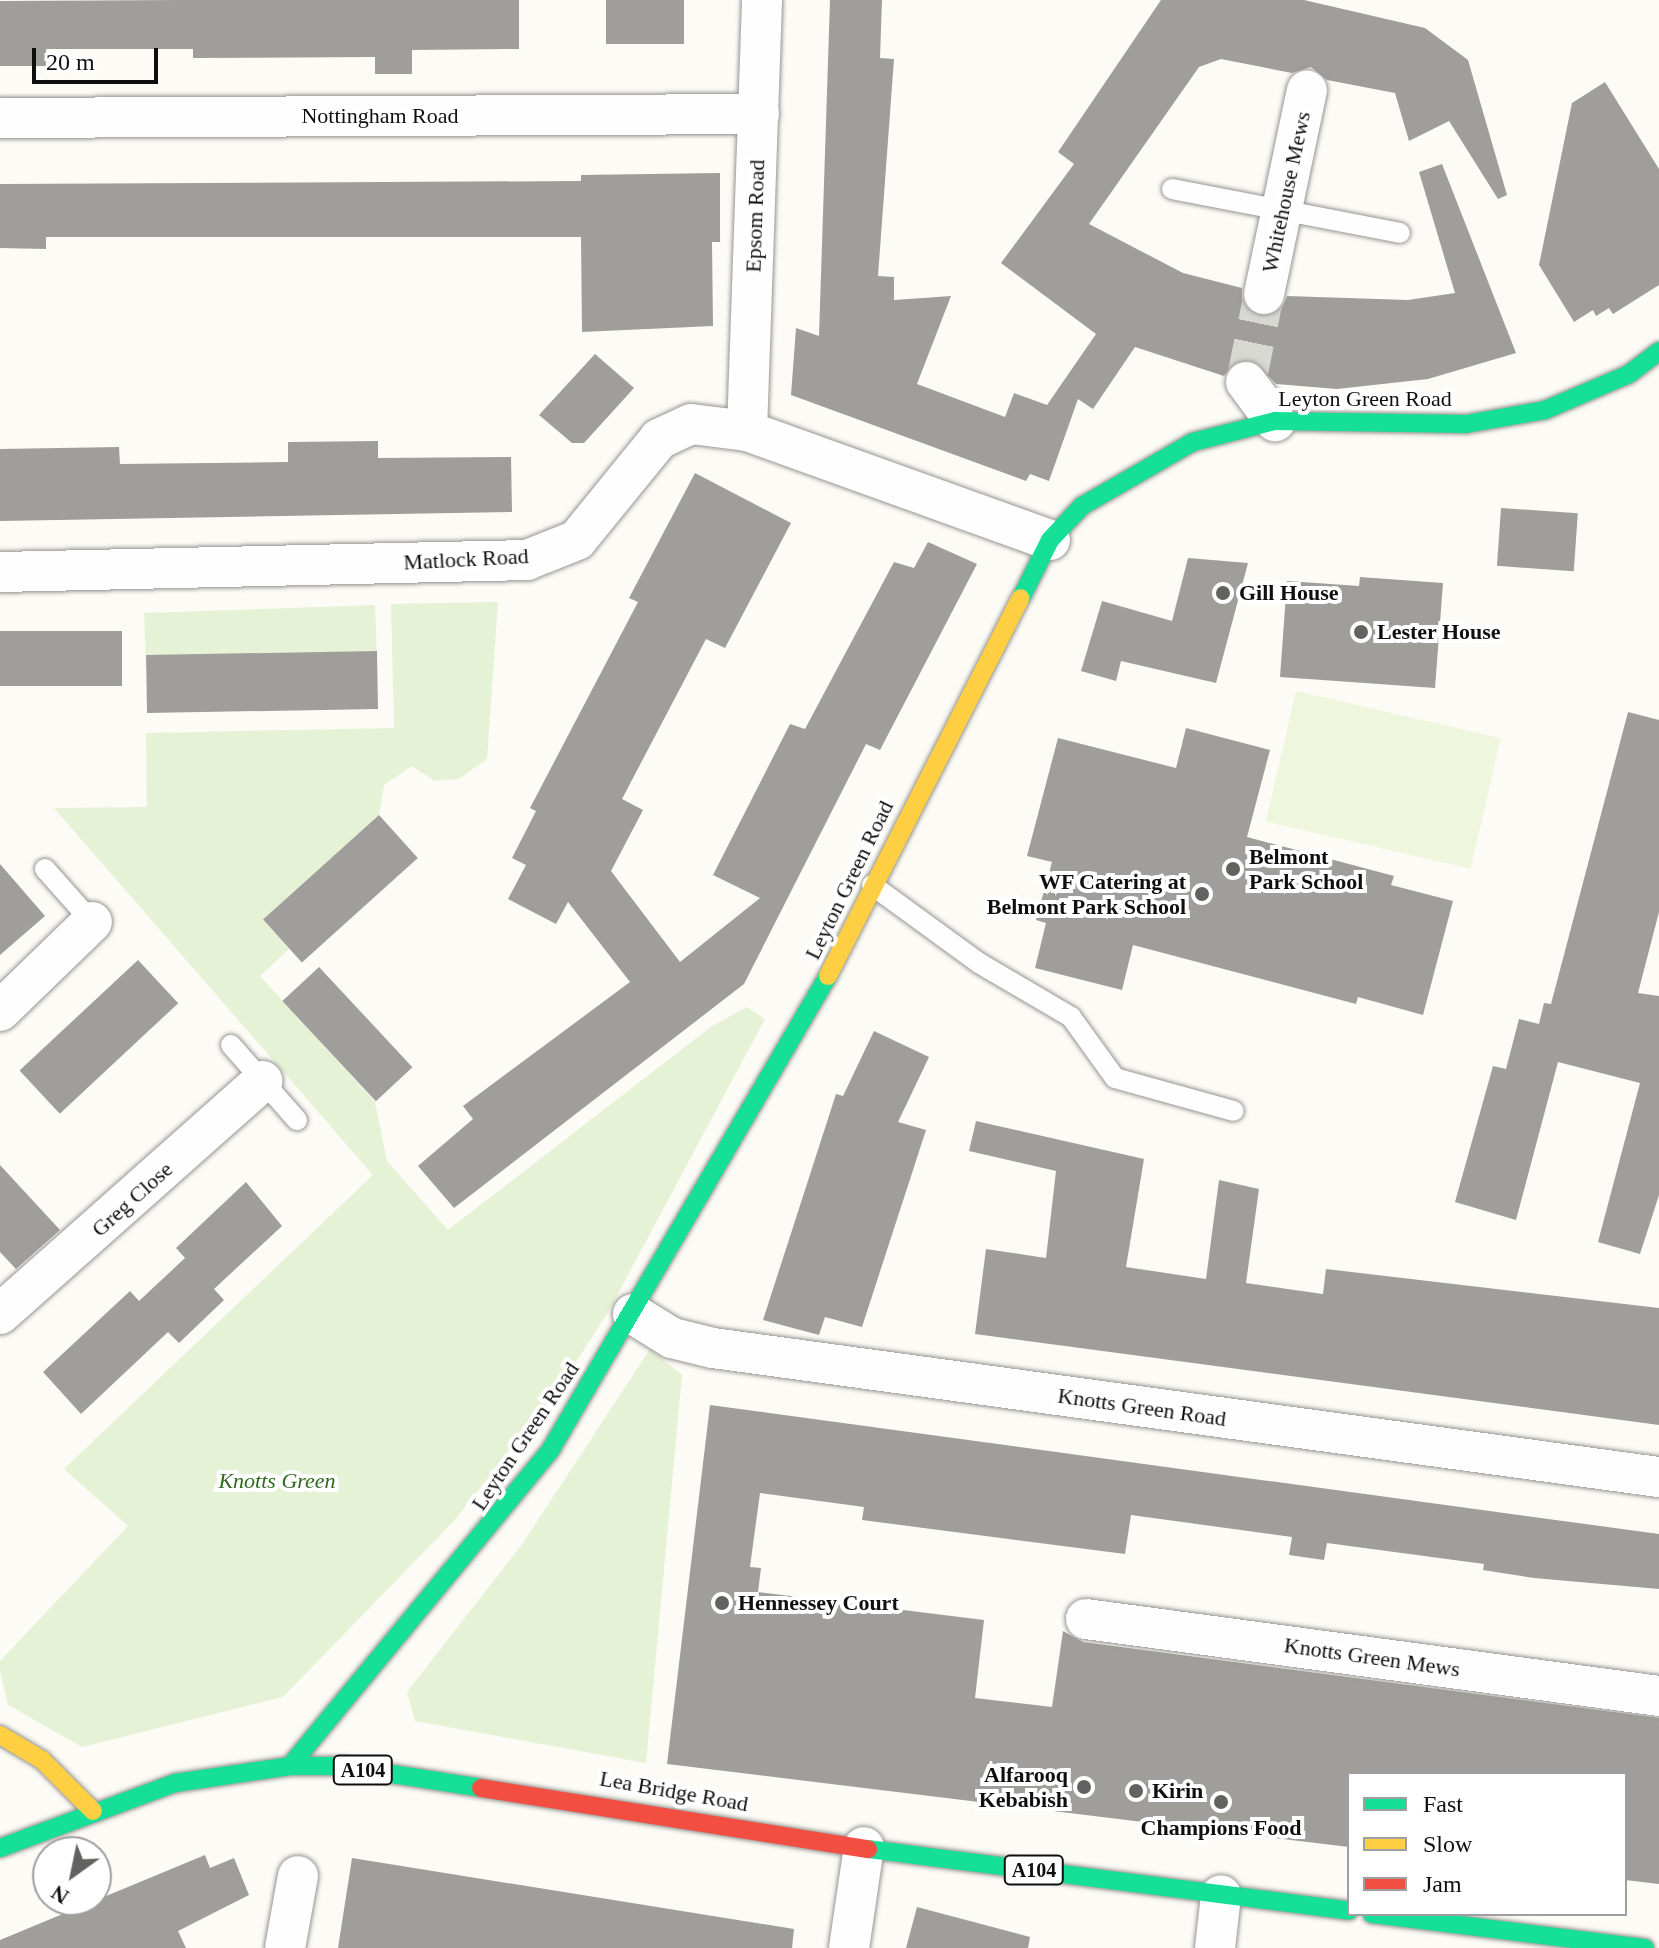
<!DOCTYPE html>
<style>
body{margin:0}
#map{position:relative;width:1659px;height:1948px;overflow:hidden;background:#fcfbf5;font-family:"Times New Roman",serif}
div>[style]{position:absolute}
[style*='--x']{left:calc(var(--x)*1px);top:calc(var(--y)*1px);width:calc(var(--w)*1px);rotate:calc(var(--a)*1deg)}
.green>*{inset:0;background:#e5f2d5;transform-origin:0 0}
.pitch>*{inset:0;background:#eff6de;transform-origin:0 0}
.building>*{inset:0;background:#a09e9a;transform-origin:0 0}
.street-tunnel>*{height:40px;margin-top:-20px;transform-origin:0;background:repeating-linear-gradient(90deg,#d8d8d2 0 40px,transparent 0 60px)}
.roads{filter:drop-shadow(0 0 2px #969593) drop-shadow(0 0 2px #969593)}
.lane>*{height:20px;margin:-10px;padding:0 10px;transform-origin:10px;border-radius:10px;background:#fffefe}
.street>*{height:40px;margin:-20px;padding:0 20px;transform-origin:20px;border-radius:20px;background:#fffefe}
.fast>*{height:18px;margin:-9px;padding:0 9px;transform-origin:9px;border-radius:9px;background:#16e098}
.slow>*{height:18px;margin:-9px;padding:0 9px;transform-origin:9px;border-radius:9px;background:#ffcf43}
.jam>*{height:18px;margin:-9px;padding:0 9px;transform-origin:9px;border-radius:9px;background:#f24e42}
.dots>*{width:22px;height:22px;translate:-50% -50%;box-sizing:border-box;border:4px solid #fff;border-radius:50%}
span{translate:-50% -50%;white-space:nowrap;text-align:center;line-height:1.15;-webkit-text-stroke:8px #fff;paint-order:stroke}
.shield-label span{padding:2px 6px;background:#fff;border:2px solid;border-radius:6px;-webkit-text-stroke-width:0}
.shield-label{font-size:20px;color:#0f0f0f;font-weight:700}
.street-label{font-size:22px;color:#0f0f0f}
.poi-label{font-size:22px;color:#0f0f0f;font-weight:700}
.left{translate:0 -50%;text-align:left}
.right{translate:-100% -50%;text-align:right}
.park-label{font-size:22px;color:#2e691e;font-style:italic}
.legend{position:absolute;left:1347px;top:1772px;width:280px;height:144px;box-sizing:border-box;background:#fff;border:2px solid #9f9f9f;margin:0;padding:10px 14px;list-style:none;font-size:24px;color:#0f0f0f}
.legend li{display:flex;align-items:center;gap:16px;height:40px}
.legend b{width:40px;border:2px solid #9f9f9f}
.north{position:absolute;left:32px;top:1836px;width:80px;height:80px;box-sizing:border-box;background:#fff;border:2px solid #9f9f9f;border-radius:50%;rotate:213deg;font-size:22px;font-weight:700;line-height:32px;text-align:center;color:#0f0f0f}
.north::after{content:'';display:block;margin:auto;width:28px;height:36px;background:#626260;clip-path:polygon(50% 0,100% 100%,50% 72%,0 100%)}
.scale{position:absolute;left:32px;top:48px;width:126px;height:36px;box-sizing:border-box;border:4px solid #0f0f0f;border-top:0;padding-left:10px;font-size:24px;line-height:28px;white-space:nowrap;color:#0f0f0f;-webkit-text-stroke:6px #fff;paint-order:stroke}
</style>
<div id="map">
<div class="green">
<i style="clip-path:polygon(498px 602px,487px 759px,459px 779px,435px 781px,412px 766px,384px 785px,379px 815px,263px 920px,289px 949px,260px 976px,375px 1102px,387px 1161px,448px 1230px,712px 1026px,747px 1007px,765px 1019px,607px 1314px,555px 1394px,454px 1521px,283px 1697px,82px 1747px,8px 1705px,0 1671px,0 1661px,128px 1526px,64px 1469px,373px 1175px,54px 808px,147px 807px,146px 733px,394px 728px,391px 604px)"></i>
<i style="left:375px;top:605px;width:46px;height:231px;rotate:88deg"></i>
<i style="clip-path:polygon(650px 1349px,682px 1375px,646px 1763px,415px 1721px,407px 1692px,523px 1543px)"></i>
</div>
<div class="pitch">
<i style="left:1296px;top:691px;width:210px;height:134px;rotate:13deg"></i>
</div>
<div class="building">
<i style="clip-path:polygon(181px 0,519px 0,519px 49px,412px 50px,412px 74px,375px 74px,375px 57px,193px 58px,193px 49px,46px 49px,46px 66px,0 66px,0 1px)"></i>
<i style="left:606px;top:0;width:78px;height:44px"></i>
<i style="clip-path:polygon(830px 0,882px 0,880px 58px,894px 59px,878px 276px,894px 277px,894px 300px,951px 296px,917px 384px,1005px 417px,1014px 393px,1047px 405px,1096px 334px,1001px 263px,1074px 164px,1058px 152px,1161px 0,1304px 0,1425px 28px,1468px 60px,1507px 195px,1498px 199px,1449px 121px,1409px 141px,1395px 93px,1327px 80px,1311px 67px,1292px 73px,1221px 59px,1199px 67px,1089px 224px,1183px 273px,1242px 288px,1242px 302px,1260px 317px,1281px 310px,1287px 296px,1408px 300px,1455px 293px,1419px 172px,1442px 164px,1516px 353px,1428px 379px,1337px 389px,1276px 384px,1254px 361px,1233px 363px,1224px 376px,1135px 347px,1093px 409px,1078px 399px,1049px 481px,1030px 474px,1026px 481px,791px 395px,796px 328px,819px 336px)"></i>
<i style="clip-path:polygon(1605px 82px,1659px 169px,1659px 285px,1613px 314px,1609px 308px,1596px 316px,1593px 310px,1574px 322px,1539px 265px,1572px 103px)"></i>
<i style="clip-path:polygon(720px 173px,720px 242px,712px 242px,713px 326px,582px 332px,581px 237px,46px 237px,46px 249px,0 248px,0 184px,581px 181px,581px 175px)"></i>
<i style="clip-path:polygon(595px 354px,634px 388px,584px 443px,572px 443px,539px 415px)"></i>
<i style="clip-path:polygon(378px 441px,378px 458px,511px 457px,512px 512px,0 521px,0 449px,119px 447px,120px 464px,288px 462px,288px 442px)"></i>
<i style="clip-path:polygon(695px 473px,791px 523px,725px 648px,706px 639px,622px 799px,643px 810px,611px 871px,680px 962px,760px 898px,713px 875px,790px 724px,805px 729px,894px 562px,914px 568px,928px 542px,977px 564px,880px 750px,866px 744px,744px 984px,454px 1208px,418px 1166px,473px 1119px,463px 1106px,630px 982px,568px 902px,556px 924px,508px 899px,526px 865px,512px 858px,536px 811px,530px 808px,638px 602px,629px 598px)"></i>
<i style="left:1501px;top:508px;width:77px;height:58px;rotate:4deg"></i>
<i style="clip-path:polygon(1188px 558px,1248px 563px,1216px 683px,1121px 661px,1116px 681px,1081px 671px,1102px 601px,1172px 621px)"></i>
<i style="clip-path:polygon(1360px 577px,1443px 583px,1435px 688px,1280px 677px,1287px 581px,1359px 586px)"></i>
<i style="left:122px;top:631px;width:55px;height:122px;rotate:90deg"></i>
<i style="left:377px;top:651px;width:58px;height:231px;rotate:89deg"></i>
<i style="clip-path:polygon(1628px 712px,1659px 720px,1659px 912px,1638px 993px,1659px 996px,1659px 1195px,1640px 1254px,1598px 1242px,1640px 1083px,1558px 1062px,1516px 1220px,1455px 1202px,1493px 1066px,1506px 1069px,1519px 1019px,1539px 1024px,1544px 1003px,1551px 1004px)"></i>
<i style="clip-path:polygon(1186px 728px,1270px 750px,1247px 837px,1394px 876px,1391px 885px,1453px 901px,1423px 1015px,1358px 997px,1356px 1004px,1133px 945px,1122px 990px,1035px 968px,1046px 923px,1036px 920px,1052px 862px,1027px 856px,1058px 738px,1176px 768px)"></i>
<i style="left:379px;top:815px;width:58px;height:156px;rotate:48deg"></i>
<i style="clip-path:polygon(0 864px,45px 916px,0 955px)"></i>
<i style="left:138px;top:960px;width:59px;height:162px;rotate:47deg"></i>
<i style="left:319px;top:967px;width:137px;height:50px;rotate:47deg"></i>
<i style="clip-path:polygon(874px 1031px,929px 1057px,898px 1122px,926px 1130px,862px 1327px,825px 1317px,819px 1335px,763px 1320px,836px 1094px,843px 1096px)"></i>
<i style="clip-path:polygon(976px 1121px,1144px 1159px,1126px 1267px,1206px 1279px,1219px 1180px,1259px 1189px,1246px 1283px,1323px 1294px,1326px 1269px,1659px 1308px,1659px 1425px,975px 1334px,986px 1249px,1046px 1258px,1056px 1171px,969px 1151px)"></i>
<i style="clip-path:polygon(0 1165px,60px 1230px,16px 1269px,0 1252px)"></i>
<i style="clip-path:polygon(246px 1182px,282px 1226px,214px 1289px,224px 1300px,179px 1343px,168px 1332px,81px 1414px,43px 1372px,130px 1291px,139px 1301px,185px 1258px,176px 1248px)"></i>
<i style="clip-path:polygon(710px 1405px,1659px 1534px,1659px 1589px,1534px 1578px,1483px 1570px,1484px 1564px,1327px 1543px,1324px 1560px,1289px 1555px,1292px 1537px,1131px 1515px,1125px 1554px,862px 1520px,864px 1507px,760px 1493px,750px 1567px,761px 1568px,758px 1592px,984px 1620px,975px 1698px,1052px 1707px,1063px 1631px,1083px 1642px,1659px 1718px,1659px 1884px,1625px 1880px,1625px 1774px,1349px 1774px,1349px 1847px,667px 1764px)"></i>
<i style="clip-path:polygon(205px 1855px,210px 1868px,234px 1858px,249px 1895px,178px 1931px,186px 1948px,0 1948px,0 1940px)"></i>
<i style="clip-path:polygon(352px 1858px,794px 1929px,792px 1948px,338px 1948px)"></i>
<i style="clip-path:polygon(917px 1907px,1030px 1937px,1028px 1948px,906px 1948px)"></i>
</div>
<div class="street-tunnel">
<i style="--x:1246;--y:382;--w:90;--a:-78.4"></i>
</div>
<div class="roads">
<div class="lane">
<i style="--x:1172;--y:189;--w:232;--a:10.9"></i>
<i style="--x:45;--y:869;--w:71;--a:48.4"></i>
<i style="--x:872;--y:885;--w:132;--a:36.1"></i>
<i style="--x:979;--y:963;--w:107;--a:30.4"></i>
<i style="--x:1071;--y:1017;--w:75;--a:54.2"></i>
<i style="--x:1115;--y:1078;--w:123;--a:15.5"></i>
<i style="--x:231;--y:1045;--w:100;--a:48.7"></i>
</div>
<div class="street">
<i style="--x:0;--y:118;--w:759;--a:-0.3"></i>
<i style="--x:1264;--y:294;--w:208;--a:-78.1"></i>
<i style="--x:1246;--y:382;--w:49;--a:53.4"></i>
<i style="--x:747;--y:431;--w:431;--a:-88"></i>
<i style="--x:0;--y:572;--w:527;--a:-1.3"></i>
<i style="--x:527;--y:560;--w:54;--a:-21.8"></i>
<i style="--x:577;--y:540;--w:130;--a:-50.9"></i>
<i style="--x:659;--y:439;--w:35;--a:-25"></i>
<i style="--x:691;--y:424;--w:56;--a:7.1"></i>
<i style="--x:747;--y:431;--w:322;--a:19.8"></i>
<i style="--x:0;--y:1011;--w:128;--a:-44.1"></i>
<i style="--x:0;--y:1314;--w:351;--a:-41.6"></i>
<i style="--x:633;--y:1314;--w:46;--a:31.6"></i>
<i style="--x:672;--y:1338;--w:42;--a:13.7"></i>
<i style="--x:713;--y:1348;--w:955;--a:7.77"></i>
<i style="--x:1086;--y:1619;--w:578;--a:7.65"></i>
<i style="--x:285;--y:1948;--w:73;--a:-79.8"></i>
<i style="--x:849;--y:1948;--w:102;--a:-81.6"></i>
<i style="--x:1215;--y:1948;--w:53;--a:-83.5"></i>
</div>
<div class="fast">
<i style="--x:1021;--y:598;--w:65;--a:-63.4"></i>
<i style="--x:1050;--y:540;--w:47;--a:-46.7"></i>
<i style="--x:1082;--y:506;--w:128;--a:-30"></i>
<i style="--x:1193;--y:442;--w:85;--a:-14.4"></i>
<i style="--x:1275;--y:421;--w:191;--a:0.9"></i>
<i style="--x:1466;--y:424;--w:80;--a:-10"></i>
<i style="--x:1545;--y:410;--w:91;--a:-23.2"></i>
<i style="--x:1629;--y:374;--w:38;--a:-37"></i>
<i style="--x:290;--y:1766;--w:411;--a:-50.5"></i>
<i style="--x:551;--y:1449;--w:548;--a:-59.65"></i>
<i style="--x:0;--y:1848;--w:187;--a:-20.4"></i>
<i style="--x:175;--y:1783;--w:116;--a:-8.4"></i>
<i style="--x:290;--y:1766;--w:51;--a:0"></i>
<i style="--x:341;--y:1766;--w:142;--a:8.9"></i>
<i style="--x:868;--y:1849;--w:485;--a:7.3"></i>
<i style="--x:1372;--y:1914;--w:275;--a:7.1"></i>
</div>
<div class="slow">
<i style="--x:828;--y:976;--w:424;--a:-63"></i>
<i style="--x:0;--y:1735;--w:49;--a:30.8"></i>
<i style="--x:42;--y:1760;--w:72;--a:45"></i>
</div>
<div class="jam">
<i style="--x:481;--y:1788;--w:392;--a:9"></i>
</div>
</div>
<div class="dots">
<i style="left:1223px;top:593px;background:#626260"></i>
<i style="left:1361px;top:632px;background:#626260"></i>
<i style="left:1233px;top:869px;background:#626260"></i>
<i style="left:1202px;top:894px;background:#626260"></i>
<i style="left:722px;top:1603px;background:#626260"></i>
<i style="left:1084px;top:1787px;background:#626260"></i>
<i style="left:1136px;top:1791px;background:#626260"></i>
<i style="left:1221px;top:1802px;background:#626260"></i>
</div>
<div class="shield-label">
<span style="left:363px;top:1770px">A104</span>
<span style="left:1034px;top:1870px">A104</span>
</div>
<div class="street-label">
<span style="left:380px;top:116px">Nottingham Road</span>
<span style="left:1286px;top:192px;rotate:-78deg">Whitehouse Mews</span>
<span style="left:755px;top:216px;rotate:-88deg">Epsom Road</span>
<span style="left:1365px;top:399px">Leyton Green Road</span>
<span style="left:466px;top:559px;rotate:-3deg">Matlock Road</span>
<span style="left:849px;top:880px;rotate:-64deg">Leyton Green Road</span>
<span style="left:132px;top:1199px;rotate:-42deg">Greg Close</span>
<span style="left:1142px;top:1407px;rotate:8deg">Knotts Green Road</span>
<span style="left:525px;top:1436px;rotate:-56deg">Leyton Green Road</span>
<span style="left:1372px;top:1657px;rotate:8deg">Knotts Green Mews</span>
<span style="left:674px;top:1791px;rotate:10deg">Lea Bridge Road</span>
</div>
<div class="poi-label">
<span class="left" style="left:1239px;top:593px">Gill House</span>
<span class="left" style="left:1377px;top:632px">Lester House</span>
<span class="left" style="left:1249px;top:869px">Belmont<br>Park School</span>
<span class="right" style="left:1186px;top:894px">WF Catering at<br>Belmont Park School</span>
<span class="left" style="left:738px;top:1603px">Hennessey Court</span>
<span class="right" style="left:1068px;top:1787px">Alfarooq<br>Kebabish</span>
<span class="left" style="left:1152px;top:1791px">Kirin</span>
<span style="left:1221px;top:1828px">Champions Food</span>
</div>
<div class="park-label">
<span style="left:277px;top:1481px">Knotts Green</span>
</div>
<ul class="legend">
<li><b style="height:10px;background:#16e098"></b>Fast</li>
<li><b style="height:10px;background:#ffcf43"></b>Slow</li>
<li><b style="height:10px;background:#f24e42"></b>Jam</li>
</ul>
<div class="north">N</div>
<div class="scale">20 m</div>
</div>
